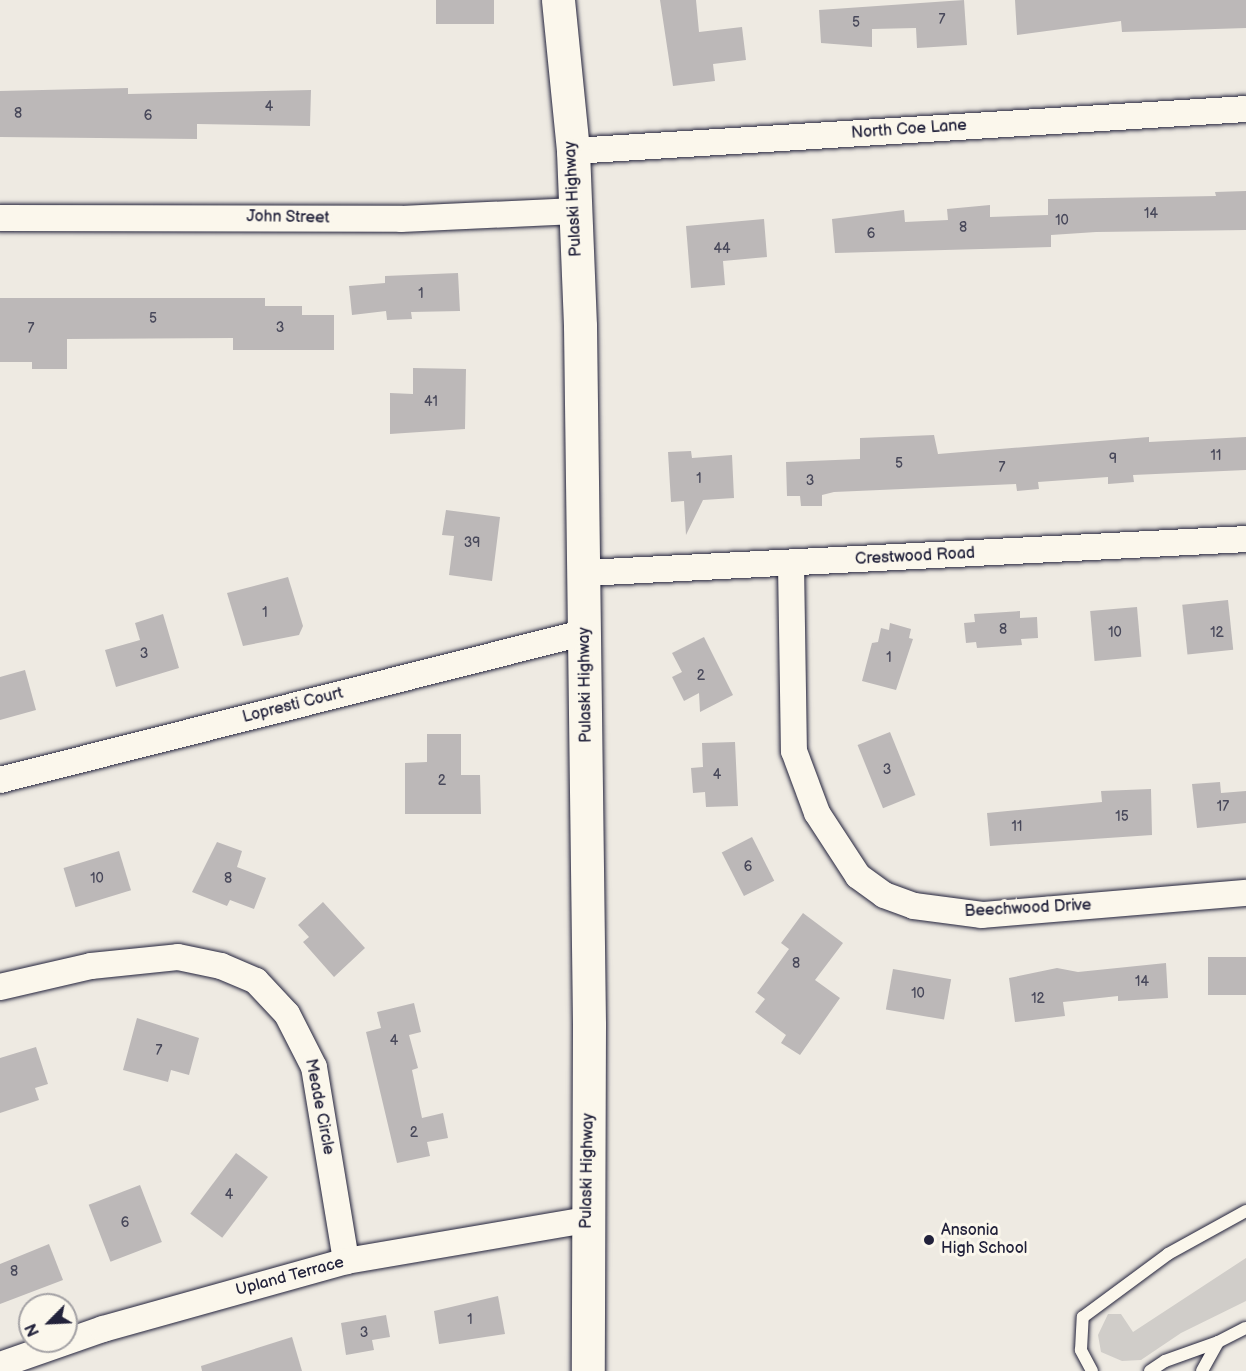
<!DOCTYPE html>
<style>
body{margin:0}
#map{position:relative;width:1246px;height:1371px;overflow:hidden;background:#eeeae2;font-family:"Balsamiq Sans",sans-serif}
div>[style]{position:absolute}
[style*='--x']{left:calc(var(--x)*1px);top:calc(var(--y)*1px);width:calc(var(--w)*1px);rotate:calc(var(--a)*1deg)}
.green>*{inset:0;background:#d0cdc9}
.building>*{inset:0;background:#bcb8b8;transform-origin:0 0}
.roads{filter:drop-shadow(0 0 2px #22223b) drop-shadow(0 0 2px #22223b)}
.lane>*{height:12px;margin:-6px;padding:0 6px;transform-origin:6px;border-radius:6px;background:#fbf7ec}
.street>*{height:26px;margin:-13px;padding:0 13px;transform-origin:13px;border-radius:13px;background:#fbf7ec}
.secondary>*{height:33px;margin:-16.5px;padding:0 16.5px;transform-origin:16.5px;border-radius:16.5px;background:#fbf7ec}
.dots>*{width:16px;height:16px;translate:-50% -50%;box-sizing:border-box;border:3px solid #fbf7ec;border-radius:50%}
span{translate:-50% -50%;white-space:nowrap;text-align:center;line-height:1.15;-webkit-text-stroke:6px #fbf7ec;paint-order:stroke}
.number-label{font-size:14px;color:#48485a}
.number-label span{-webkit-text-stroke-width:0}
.street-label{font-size:16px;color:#22223b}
.poi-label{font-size:16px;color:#22223b}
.left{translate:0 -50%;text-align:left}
.north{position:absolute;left:18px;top:1293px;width:60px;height:60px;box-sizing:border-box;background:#fbf7ec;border:2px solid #a4a2a5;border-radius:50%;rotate:246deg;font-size:16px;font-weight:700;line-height:24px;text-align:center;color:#22223b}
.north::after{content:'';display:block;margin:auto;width:21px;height:27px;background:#22223b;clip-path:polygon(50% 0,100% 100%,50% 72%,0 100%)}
</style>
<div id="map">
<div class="green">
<i style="clip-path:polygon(1246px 1258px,1246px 1301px,1181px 1333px,1141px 1360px,1122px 1361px,1101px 1352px,1098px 1335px,1108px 1314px,1121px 1314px,1133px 1332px)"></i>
</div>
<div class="building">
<i style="left:436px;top:0;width:58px;height:24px"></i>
<i style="clip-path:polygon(660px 0,696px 0,699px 32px,742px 27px,746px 60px,713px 64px,715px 81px,673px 86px)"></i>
<i style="clip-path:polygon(964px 0,967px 45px,917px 48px,916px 28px,872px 29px,872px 47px,821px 43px,819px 10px)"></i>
<i style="clip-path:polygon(1015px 0,1246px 0,1246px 28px,1122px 32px,1121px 21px,1017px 35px)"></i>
<i style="clip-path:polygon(128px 88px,128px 94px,311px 90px,310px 126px,197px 124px,197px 139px,0 137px,0 91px)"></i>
<i style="clip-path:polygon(1246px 191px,1246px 230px,1096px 232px,1051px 235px,1051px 247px,835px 253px,832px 219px,904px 210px,905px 222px,948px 220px,947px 209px,990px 205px,990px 217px,1048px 215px,1048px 199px,1216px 196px,1215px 192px)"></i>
<i style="clip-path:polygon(764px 219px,767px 257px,723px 261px,725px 285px,691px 288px,686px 226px)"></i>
<i style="clip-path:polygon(458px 273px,460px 311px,411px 312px,412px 319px,387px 320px,386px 311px,352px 315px,349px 286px,385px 283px,385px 276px)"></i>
<i style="clip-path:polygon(0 298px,265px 298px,265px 306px,302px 306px,302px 315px,334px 315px,334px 350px,233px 350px,233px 338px,67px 339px,67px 369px,32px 369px,32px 362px,0 362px)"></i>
<i style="clip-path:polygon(413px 368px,466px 369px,465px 429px,390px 434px,390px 393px,413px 394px)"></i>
<i style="clip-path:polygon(934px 435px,938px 454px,1149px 437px,1149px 442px,1246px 437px,1246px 470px,1133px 475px,1134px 482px,1108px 484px,1108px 477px,1038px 482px,1039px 489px,1017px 491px,1016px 484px,834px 492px,822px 495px,822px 506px,801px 506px,800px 496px,787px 496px,786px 462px,860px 459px,860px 438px)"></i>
<i style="clip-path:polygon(691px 451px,692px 458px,732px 455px,734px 498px,703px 500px,686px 535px,684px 501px,671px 502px,668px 452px)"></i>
<i style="clip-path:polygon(446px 510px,500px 517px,492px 581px,449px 575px,454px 536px,442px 535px)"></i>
<i style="clip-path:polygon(288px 577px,303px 626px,299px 635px,243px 646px,227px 593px)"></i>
<i style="left:1228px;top:600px;width:50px;height:46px;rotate:84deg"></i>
<i style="left:1137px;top:607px;width:50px;height:47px;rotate:85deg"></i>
<i style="clip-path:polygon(1020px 611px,1020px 618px,1037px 617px,1038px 638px,1021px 639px,1022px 645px,977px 648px,976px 642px,966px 643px,964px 623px,975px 622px,974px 614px)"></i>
<i style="clip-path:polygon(163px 614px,179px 668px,116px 687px,105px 650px,140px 640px,135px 623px)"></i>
<i style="clip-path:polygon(890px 623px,911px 629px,909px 638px,913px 639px,896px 690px,862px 681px,872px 643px,878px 642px,881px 628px,889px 630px)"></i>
<i style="clip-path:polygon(704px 637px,733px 695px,700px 712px,699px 693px,684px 701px,672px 677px,682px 672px,672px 653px)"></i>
<i style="clip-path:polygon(25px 670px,36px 710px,0 720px,0 677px)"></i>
<i style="left:890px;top:732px;width:68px;height:35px;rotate:68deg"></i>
<i style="clip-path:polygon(427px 734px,461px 734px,461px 775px,480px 775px,481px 814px,405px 814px,405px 763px,427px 762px)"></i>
<i style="clip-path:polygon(735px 742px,738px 806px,706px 807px,705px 792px,693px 793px,691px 768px,703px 767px,702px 743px)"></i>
<i style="clip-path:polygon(1220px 782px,1221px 793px,1246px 791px,1246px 823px,1197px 828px,1192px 784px)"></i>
<i style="clip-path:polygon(1151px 789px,1152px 835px,990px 846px,987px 813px,1102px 802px,1101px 791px)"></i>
<i style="left:752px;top:837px;width:49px;height:34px;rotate:63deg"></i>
<i style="clip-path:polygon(217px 842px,242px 851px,237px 867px,266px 878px,254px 909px,230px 900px,227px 906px,192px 892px)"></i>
<i style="left:119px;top:851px;width:41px;height:58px;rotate:73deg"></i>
<i style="clip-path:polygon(323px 902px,365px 948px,334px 977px,303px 942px,309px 937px,298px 925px)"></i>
<i style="clip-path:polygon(803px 913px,843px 943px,815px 980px,840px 998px,800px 1055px,781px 1043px,786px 1035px,755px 1012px,765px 999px,757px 993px,789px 949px,781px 943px)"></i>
<i style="left:1246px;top:957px;width:38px;height:38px;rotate:90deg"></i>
<i style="clip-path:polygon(1166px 963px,1168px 998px,1118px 1001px,1118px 996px,1063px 1002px,1065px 1016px,1015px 1022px,1009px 978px,1057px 968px,1078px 972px)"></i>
<i style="left:893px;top:969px;width:59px;height:41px;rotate:10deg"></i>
<i style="clip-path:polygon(414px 1003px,421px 1032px,409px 1035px,418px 1068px,412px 1070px,422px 1118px,443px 1113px,448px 1138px,427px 1142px,430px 1156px,397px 1163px,366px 1032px,381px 1028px,377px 1012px)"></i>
<i style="clip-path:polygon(137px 1018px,199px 1038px,189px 1075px,171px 1070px,168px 1082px,123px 1070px)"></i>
<i style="clip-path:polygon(36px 1047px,48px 1084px,35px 1088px,39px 1100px,0 1113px,0 1058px)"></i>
<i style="left:236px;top:1153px;width:40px;height:76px;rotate:37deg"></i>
<i style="left:140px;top:1185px;width:61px;height:55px;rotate:69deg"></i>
<i style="clip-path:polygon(49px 1244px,63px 1280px,0 1304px,0 1264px)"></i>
<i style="clip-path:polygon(498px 1296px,505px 1334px,439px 1344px,434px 1311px)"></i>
<i style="clip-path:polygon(386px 1315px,390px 1337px,372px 1340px,374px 1350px,346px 1355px,341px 1323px)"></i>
<i style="clip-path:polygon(292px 1337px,302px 1371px,202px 1371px,201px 1366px)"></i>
</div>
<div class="roads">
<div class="lane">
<i style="--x:1218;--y:1342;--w:31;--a:-27"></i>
<i style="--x:1092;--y:1371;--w:24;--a:-118"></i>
<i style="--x:1081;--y:1350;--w:33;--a:-87"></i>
<i style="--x:1083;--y:1317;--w:106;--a:-36.5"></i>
<i style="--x:1168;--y:1254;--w:89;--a:-28.9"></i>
<i style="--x:1150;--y:1371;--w:18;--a:-34"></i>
<i style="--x:1165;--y:1361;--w:56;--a:-19.7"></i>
<i style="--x:1218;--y:1342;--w:33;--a:119"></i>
</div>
<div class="street">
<i style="--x:573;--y:151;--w:674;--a:-3.57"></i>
<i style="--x:0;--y:218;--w:401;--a:0.1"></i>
<i style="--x:401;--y:219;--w:175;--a:-2.6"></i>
<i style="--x:791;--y:564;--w:187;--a:89.1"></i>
<i style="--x:794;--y:751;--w:66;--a:69.6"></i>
<i style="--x:817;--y:813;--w:75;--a:56.9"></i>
<i style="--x:858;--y:876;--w:32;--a:36"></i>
<i style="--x:884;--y:895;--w:32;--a:20"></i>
<i style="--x:914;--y:906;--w:69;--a:7.5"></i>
<i style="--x:982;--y:915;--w:265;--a:-4.8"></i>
<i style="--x:585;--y:573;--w:662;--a:-2.94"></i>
<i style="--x:0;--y:780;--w:604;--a:-14.17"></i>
<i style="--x:0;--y:987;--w:93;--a:-13"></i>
<i style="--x:91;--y:966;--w:87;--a:-5.9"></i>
<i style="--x:178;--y:957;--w:44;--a:11.8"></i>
<i style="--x:221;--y:966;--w:38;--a:23"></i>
<i style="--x:256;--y:981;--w:45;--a:46.8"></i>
<i style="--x:287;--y:1014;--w:59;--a:63"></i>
<i style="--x:314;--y:1067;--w:197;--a:80.6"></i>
<i style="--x:0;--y:1365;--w:109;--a:-19.3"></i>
<i style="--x:103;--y:1329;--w:252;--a:-15.6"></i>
<i style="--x:346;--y:1261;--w:244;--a:-9.7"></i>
</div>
<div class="secondary">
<i style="--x:558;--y:0;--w:152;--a:84.3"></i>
<i style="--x:573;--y:151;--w:175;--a:87.7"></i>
<i style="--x:580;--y:326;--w:699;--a:89.26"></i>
<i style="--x:589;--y:1025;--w:346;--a:90.2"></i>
</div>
</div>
<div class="dots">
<i style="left:929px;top:1240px;background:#22223b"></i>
</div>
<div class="number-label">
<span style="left:942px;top:20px">7</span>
<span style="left:856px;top:23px">5</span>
<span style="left:269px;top:107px">4</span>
<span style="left:18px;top:114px">8</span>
<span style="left:148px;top:116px">6</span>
<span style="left:1151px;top:214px">14</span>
<span style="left:1062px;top:221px">10</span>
<span style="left:963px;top:228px">8</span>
<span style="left:871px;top:234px">6</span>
<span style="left:722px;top:249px">44</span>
<span style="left:421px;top:294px">1</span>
<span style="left:153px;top:319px">5</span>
<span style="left:280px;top:328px">3</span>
<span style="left:31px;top:329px">7</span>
<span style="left:431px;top:402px">41</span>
<span style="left:1216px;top:456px">11</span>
<span style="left:1113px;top:459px">9</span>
<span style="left:899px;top:464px">5</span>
<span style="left:1002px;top:468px">7</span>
<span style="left:699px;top:479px">1</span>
<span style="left:810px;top:481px">3</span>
<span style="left:472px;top:543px">39</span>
<span style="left:265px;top:613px">1</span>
<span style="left:1003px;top:630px">8</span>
<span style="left:1115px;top:633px">10</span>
<span style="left:1217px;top:633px">12</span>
<span style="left:144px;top:654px">3</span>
<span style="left:889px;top:658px">1</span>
<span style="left:701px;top:676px">2</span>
<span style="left:887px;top:770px">3</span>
<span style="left:717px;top:775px">4</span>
<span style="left:442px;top:781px">2</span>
<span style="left:1223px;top:807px">17</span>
<span style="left:1122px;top:817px">15</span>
<span style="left:1017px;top:827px">11</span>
<span style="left:748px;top:867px">6</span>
<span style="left:97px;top:879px">10</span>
<span style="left:228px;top:879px">8</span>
<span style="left:796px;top:964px">8</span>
<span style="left:1142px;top:982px">14</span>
<span style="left:918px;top:994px">10</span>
<span style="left:1038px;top:999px">12</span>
<span style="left:394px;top:1041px">4</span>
<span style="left:159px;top:1051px">7</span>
<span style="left:414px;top:1133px">2</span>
<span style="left:229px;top:1195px">4</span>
<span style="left:125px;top:1223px">6</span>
<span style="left:14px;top:1272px">8</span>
<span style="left:470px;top:1320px">1</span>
<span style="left:364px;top:1333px">3</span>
</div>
<div class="street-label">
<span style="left:909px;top:130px;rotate:-4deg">North Coe Lane</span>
<span style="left:574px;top:199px;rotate:-93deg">Pulaski Highway</span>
<span style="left:288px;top:218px;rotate:1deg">John Street</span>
<span style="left:915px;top:557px;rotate:-3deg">Crestwood Road</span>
<span style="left:586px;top:685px;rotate:-91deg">Pulaski Highway</span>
<span style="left:293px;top:706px;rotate:-14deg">Lopresti Court</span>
<span style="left:1028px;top:909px;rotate:-3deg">Beechwood Drive</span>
<span style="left:319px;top:1107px;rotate:79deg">Meade Circle</span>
<span style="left:588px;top:1171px;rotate:-89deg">Pulaski Highway</span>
<span style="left:290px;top:1277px;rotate:-15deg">Upland Terrace</span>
</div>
<div class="poi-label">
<span class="left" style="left:941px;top:1240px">Ansonia<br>High School</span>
</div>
<div class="north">N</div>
</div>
